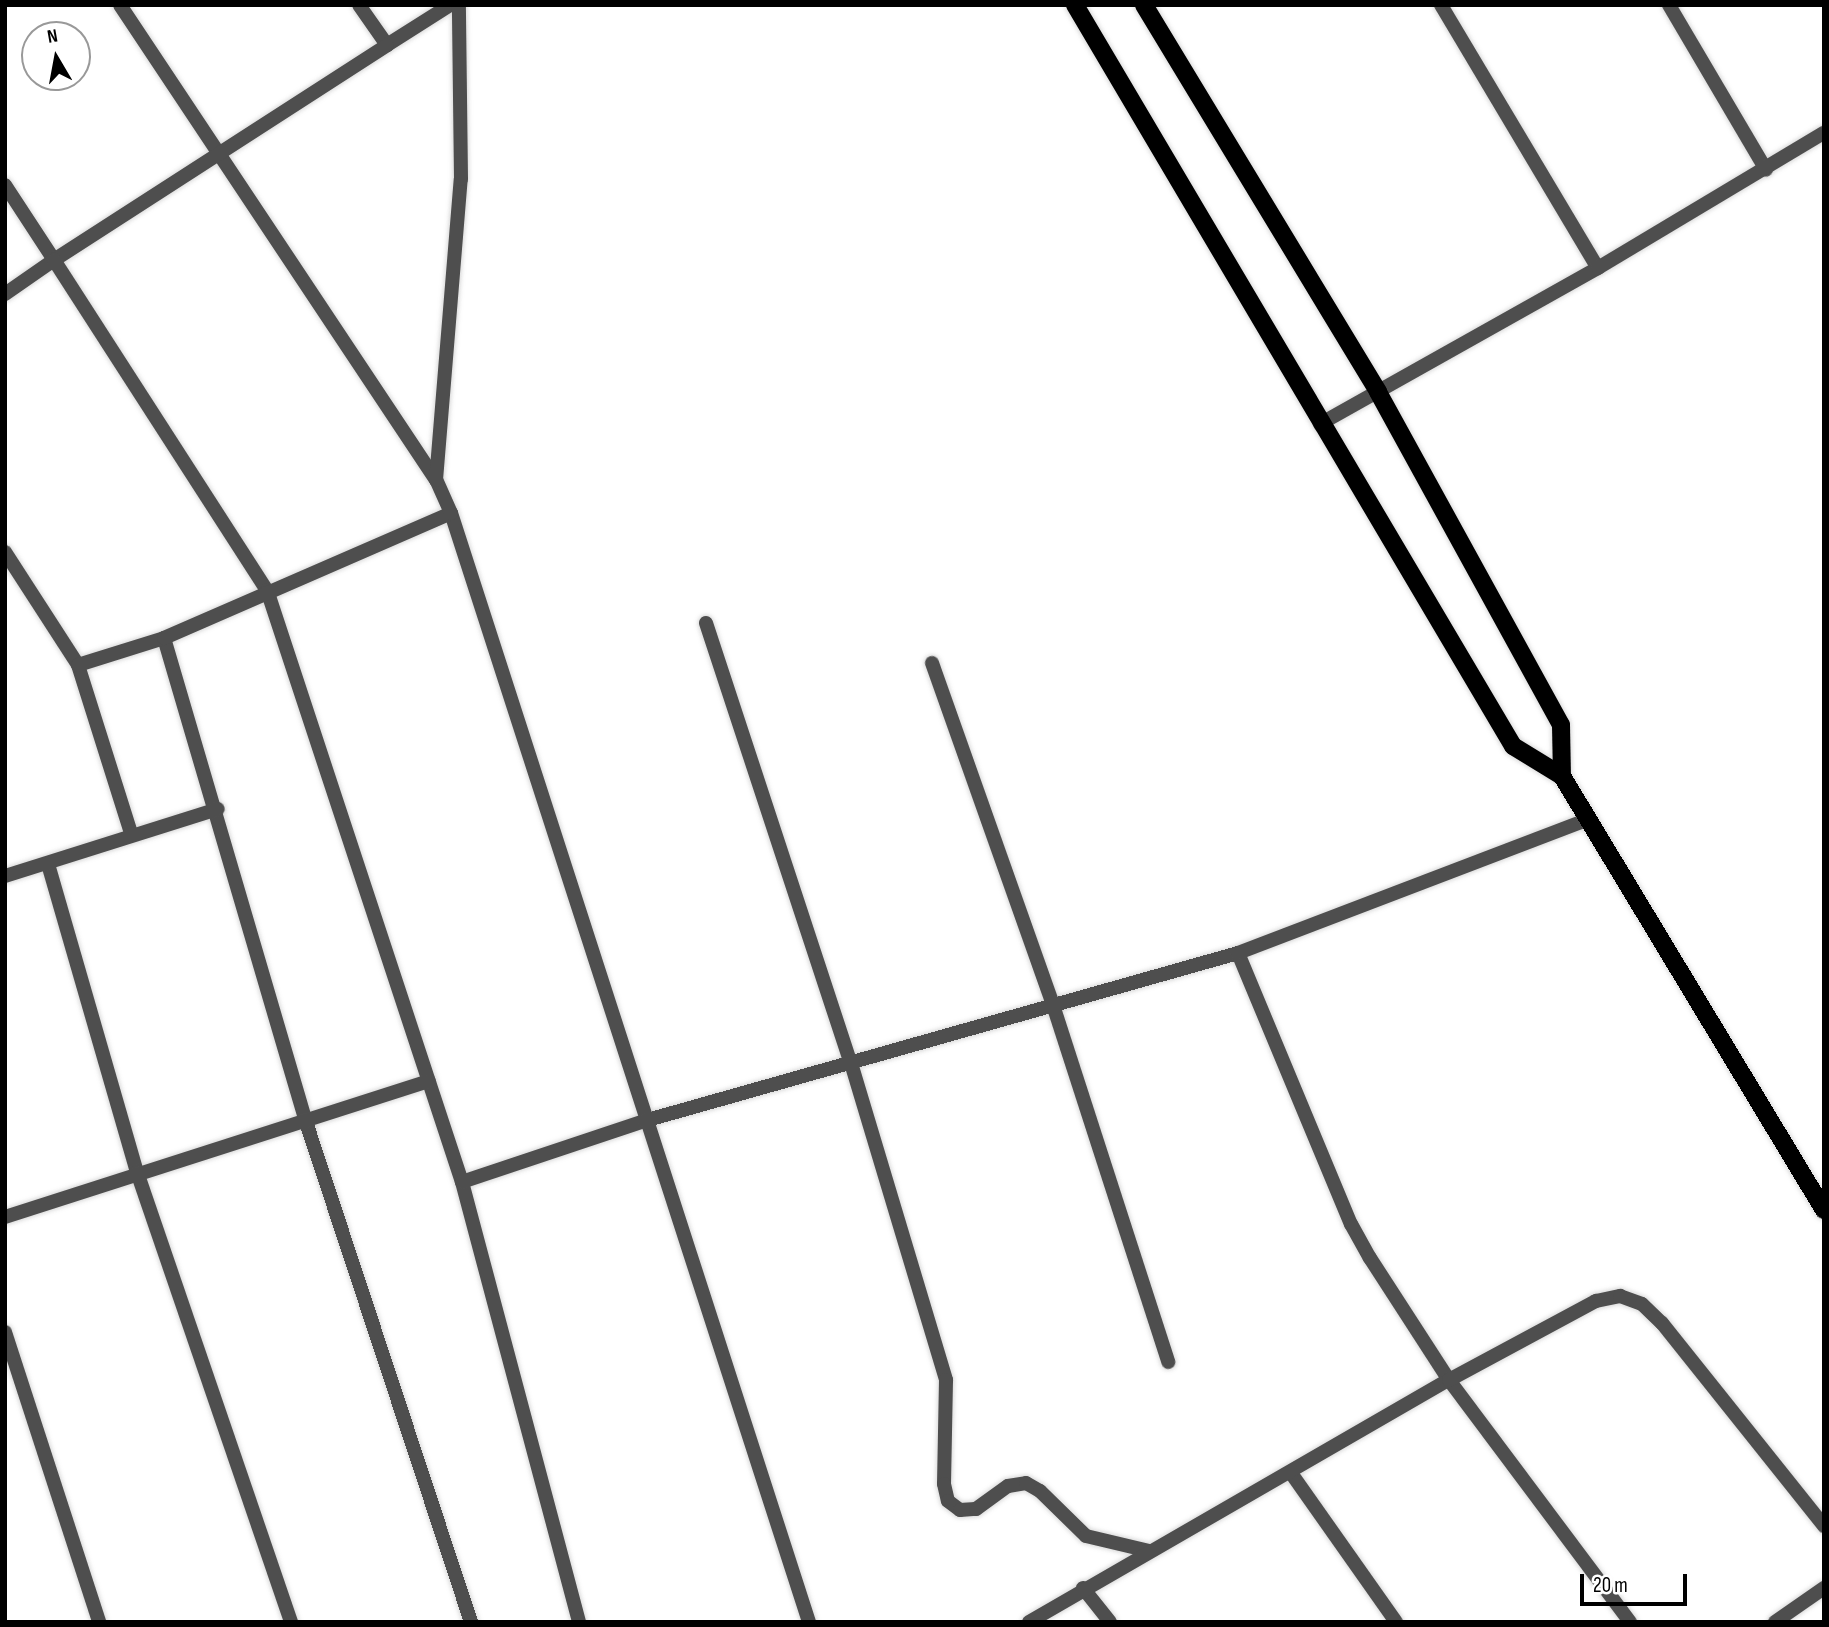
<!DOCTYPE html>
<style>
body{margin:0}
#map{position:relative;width:1829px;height:1627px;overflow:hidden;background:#fff;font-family:"Sofia Sans Condensed",sans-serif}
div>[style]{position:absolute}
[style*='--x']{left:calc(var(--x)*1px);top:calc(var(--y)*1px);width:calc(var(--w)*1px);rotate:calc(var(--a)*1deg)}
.roads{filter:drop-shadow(0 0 2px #dbdbdb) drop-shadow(0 0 2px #dbdbdb)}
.street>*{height:14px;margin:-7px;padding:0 7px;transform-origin:7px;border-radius:7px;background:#4e4e4e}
.primary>*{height:18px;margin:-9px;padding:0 9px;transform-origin:9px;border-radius:9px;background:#000}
span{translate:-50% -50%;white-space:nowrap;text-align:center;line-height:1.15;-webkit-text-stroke:5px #fff;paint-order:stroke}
.frame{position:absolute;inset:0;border:7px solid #000;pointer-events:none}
.north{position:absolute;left:21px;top:21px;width:70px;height:70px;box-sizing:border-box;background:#fff;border:2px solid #999;border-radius:50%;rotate:350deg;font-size:19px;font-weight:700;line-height:28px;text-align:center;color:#000}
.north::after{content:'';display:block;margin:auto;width:24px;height:32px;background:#000;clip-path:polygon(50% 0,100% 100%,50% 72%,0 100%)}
.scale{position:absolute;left:1580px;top:1574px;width:107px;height:32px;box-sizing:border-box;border:4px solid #000;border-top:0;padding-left:9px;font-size:21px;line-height:24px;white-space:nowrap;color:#000;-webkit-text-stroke:5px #fff;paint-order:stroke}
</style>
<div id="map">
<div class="roads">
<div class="street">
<i style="--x:120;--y:5;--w:571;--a:56.37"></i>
<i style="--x:359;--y:5;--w:49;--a:55"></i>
<i style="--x:387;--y:45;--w:75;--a:-32.4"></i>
<i style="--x:1441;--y:5;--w:306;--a:59.2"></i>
<i style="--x:1669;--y:5;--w:191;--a:59.5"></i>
<i style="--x:5;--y:185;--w:90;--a:56.8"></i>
<i style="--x:54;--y:260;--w:396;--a:-32.8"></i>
<i style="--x:5;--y:294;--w:60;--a:-34.8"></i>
<i style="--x:54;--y:260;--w:393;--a:57.2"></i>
<i style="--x:267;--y:590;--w:623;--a:71.77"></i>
<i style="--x:462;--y:1182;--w:455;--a:75.1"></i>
<i style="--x:1320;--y:424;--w:319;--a:-29.3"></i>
<i style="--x:1598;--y:268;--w:263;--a:-30.9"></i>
<i style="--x:451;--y:513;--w:1165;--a:72.11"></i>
<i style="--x:5;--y:552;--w:135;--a:57.1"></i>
<i style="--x:78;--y:665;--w:176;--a:72.5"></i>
<i style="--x:706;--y:623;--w:463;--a:71.8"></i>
<i style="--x:851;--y:1063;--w:331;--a:73.3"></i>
<i style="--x:946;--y:1380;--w:104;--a:91.1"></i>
<i style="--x:944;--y:1484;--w:17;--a:77"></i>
<i style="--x:948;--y:1501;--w:15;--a:37"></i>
<i style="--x:960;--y:1510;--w:16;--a:-4"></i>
<i style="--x:976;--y:1509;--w:39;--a:-36"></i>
<i style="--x:1008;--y:1486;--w:18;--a:-9"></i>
<i style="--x:1026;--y:1483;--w:16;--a:30"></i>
<i style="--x:1040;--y:1491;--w:64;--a:44.4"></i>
<i style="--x:1086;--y:1536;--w:65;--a:13.4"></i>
<i style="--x:164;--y:638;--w:504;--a:73.65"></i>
<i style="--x:306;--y:1122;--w:527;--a:71.74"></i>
<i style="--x:932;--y:663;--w:366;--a:70.5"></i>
<i style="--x:1054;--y:1008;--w:372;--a:72.1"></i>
<i style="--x:78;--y:665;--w:90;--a:-17.4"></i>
<i style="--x:164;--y:638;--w:313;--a:-23.5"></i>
<i style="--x:451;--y:513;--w:36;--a:-114"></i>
<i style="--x:436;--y:480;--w:302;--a:-85.3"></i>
<i style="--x:461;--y:179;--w:174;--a:-90.7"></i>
<i style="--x:48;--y:864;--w:321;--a:73.9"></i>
<i style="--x:137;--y:1172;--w:476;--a:71.1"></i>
<i style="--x:5;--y:876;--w:223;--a:-17.5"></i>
<i style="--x:1238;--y:953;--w:294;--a:67.4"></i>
<i style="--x:1351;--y:1224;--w:39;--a:61"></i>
<i style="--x:1370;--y:1258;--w:145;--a:57.1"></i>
<i style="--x:1449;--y:1380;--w:302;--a:53.2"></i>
<i style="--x:462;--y:1182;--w:192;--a:-18.5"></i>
<i style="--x:644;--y:1121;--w:617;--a:-15.79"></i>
<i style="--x:1238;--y:953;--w:375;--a:-20.9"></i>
<i style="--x:5;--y:1217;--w:445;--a:-17.8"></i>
<i style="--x:5;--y:1332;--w:305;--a:72"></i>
<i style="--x:1291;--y:1473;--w:182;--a:54.8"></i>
<i style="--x:1083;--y:1588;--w:43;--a:51.5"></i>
<i style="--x:1029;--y:1622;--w:485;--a:-30"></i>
<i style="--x:1449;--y:1380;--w:167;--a:-28.3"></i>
<i style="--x:1596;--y:1301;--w:25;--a:-12"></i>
<i style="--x:1620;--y:1296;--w:23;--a:20"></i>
<i style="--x:1642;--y:1304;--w:28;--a:44"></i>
<i style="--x:1662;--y:1323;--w:260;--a:51.4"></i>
<i style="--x:1775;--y:1622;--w:60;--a:-34.8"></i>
</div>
<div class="primary">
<i style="--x:1075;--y:5;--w:861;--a:59.41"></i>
<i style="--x:1513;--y:746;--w:57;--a:31.5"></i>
<i style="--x:1562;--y:776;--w:507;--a:58.88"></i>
<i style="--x:1144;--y:5;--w:452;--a:58.8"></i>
<i style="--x:1378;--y:392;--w:380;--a:61.2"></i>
<i style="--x:1561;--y:725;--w:51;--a:88.9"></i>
</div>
</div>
<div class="frame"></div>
<div class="north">N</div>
<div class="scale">20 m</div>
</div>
